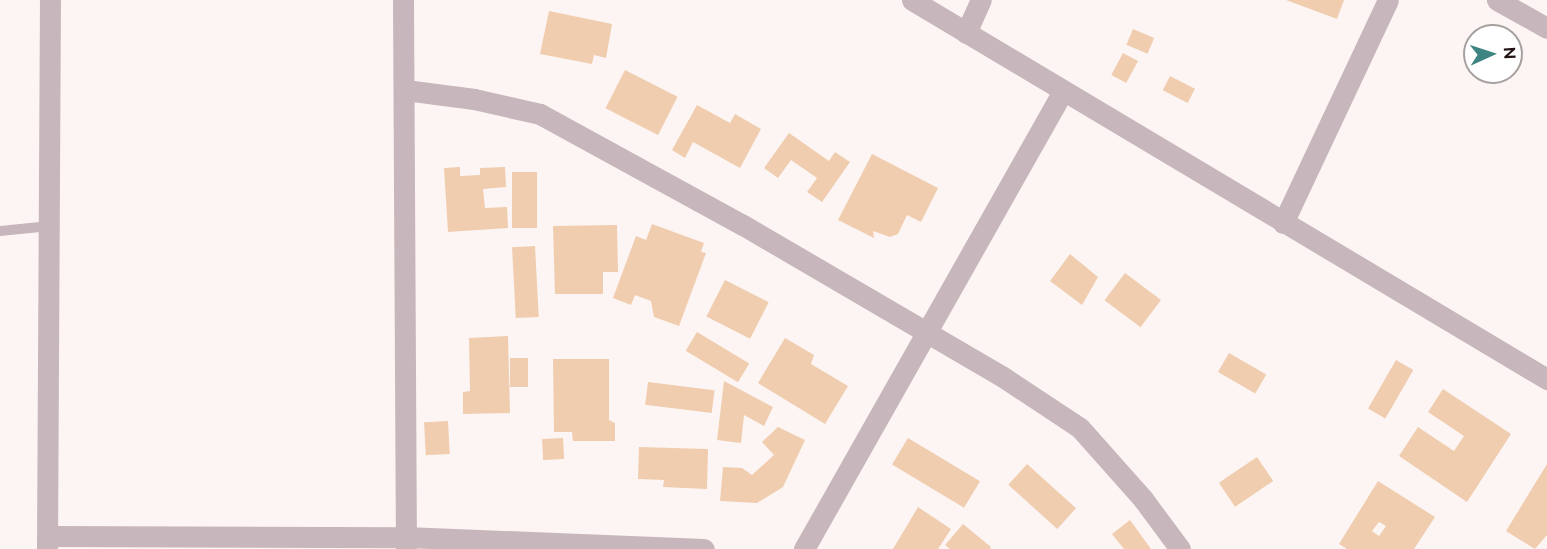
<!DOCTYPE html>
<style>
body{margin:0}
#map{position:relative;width:1547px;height:549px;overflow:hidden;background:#fdf5f3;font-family:Raleway,sans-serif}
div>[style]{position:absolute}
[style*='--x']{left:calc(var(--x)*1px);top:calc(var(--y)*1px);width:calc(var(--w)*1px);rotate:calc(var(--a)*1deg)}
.building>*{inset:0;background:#f0cdaf;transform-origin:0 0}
.service>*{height:10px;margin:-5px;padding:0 5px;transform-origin:5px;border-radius:5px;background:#c7b6bb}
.minor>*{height:21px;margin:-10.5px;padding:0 10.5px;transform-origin:10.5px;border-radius:10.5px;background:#c7b6bb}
span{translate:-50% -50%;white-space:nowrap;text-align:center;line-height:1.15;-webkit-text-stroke:4.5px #fff;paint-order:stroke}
.north{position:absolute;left:1463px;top:24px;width:60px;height:60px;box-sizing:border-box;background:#fff;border:2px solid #a6a09f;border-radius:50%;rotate:87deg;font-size:16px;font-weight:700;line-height:24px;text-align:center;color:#201210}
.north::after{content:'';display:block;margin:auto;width:21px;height:27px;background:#3e8581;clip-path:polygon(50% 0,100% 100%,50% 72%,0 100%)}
</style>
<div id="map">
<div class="building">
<i style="clip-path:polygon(1286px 0,1344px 0,1337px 19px)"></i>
<i style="clip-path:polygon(549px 11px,612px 24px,606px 58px,594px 55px,592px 64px,540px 54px)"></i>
<i style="left:1133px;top:29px;width:23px;height:17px;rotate:23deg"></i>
<i style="left:1123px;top:53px;width:17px;height:25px;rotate:28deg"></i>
<i style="left:625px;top:70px;width:59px;height:43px;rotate:27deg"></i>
<i style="left:1170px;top:76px;width:28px;height:16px;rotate:27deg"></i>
<i style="clip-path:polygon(697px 105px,730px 123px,735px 114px,761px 129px,740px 168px,693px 142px,685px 158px,672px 150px)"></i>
<i style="clip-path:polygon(789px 133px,829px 161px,835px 152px,850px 162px,822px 202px,807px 192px,817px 178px,791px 160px,778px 178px,764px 168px)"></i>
<i style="clip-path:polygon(872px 154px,938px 188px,921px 222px,907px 215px,898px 234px,890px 237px,873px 231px,874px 238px,838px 220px)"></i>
<i style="clip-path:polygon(460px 167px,460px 176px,480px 175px,480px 168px,505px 167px,506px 187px,483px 189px,485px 208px,507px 207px,508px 228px,448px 232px,444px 168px)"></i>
<i style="left:512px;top:172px;width:25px;height:56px"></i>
<i style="clip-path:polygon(652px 224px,704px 243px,701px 252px,706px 253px,679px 326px,654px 317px,651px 301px,635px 295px,631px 305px,613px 298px,636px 236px,646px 240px)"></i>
<i style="clip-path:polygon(617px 225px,618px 272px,603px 272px,603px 294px,555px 294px,553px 226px)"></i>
<i style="left:535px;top:246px;width:71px;height:23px;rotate:87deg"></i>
<i style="clip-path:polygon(1070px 254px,1098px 277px,1082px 305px,1050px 281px)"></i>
<i style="left:1125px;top:273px;width:45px;height:34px;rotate:37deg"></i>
<i style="left:725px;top:280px;width:49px;height:41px;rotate:27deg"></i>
<i style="left:697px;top:332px;width:61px;height:22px;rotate:31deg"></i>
<i style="clip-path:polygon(508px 336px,510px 413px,463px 414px,463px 392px,470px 391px,469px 338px)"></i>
<i style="clip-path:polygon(785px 338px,814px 355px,811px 364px,848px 386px,825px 424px,758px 383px)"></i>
<i style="left:1229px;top:353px;width:43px;height:22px;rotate:30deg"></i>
<i style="left:510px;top:358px;width:18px;height:29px"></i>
<i style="clip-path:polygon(553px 359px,609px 359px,609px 420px,615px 423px,615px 441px,573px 441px,572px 432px,554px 432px)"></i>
<i style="left:1396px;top:360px;width:20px;height:56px;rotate:30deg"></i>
<i style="clip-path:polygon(724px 381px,773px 407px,764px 426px,744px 415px,741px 443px,717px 440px)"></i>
<i style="left:648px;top:382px;width:67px;height:23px;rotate:7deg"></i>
<i style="clip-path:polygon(1443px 389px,1511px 434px,1467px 502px,1399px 456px,1418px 427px,1454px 451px,1464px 436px,1428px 412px)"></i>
<i style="left:448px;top:421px;width:33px;height:24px;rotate:87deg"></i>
<i style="clip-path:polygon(778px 427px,805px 440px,783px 487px,757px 503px,720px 501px,723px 467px,742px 468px,752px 475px,774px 455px,762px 442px)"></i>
<i style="left:563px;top:438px;width:21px;height:21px;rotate:87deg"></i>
<i style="left:908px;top:438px;width:84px;height:31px;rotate:31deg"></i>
<i style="clip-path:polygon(639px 447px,708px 449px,707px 489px,663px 487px,664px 480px,638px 479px)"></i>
<i style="left:1257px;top:457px;width:29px;height:46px;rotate:56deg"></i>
<i style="left:1027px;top:464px;width:66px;height:28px;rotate:42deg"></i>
<i style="clip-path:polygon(1547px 464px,1547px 535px,1535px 549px,1506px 531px)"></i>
<i style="clip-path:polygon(evenodd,1378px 481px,1435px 517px,1414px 549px,1347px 549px,1339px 544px,1378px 481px,1379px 522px,1386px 526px,1379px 536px,1372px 531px,1379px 522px)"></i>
<i style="clip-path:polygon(918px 507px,951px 529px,938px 549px,893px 549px)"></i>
<i style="clip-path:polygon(1130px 520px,1151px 549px,1124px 549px,1112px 534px)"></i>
<i style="clip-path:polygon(963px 524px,991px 547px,990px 549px,950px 549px,945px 545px)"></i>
</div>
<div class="service">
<i style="--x:0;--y:231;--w:50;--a:-5.7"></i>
</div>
<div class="minor">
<i style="--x:403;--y:0;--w:549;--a:89.69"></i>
<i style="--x:912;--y:0;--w:740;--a:30.83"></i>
<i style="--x:1497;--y:0;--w:57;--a:29.2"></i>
<i style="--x:966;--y:33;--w:36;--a:-66"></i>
<i style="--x:405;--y:90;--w:70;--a:7.4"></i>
<i style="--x:474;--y:99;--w:68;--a:12.8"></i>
<i style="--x:540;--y:114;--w:231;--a:28.7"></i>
<i style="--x:743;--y:225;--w:301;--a:30.3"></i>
<i style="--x:1003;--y:377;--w:92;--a:33.5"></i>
<i style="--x:1080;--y:428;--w:95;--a:48.4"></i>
<i style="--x:1143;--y:499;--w:62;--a:53.5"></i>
<i style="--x:1283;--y:223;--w:246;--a:-64.8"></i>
<i style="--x:49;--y:536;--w:356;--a:0.2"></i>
<i style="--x:405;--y:537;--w:299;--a:2.3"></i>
<i style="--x:47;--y:548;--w:548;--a:-89.69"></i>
<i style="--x:804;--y:549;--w:526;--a:-60.51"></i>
</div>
<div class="north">N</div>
</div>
